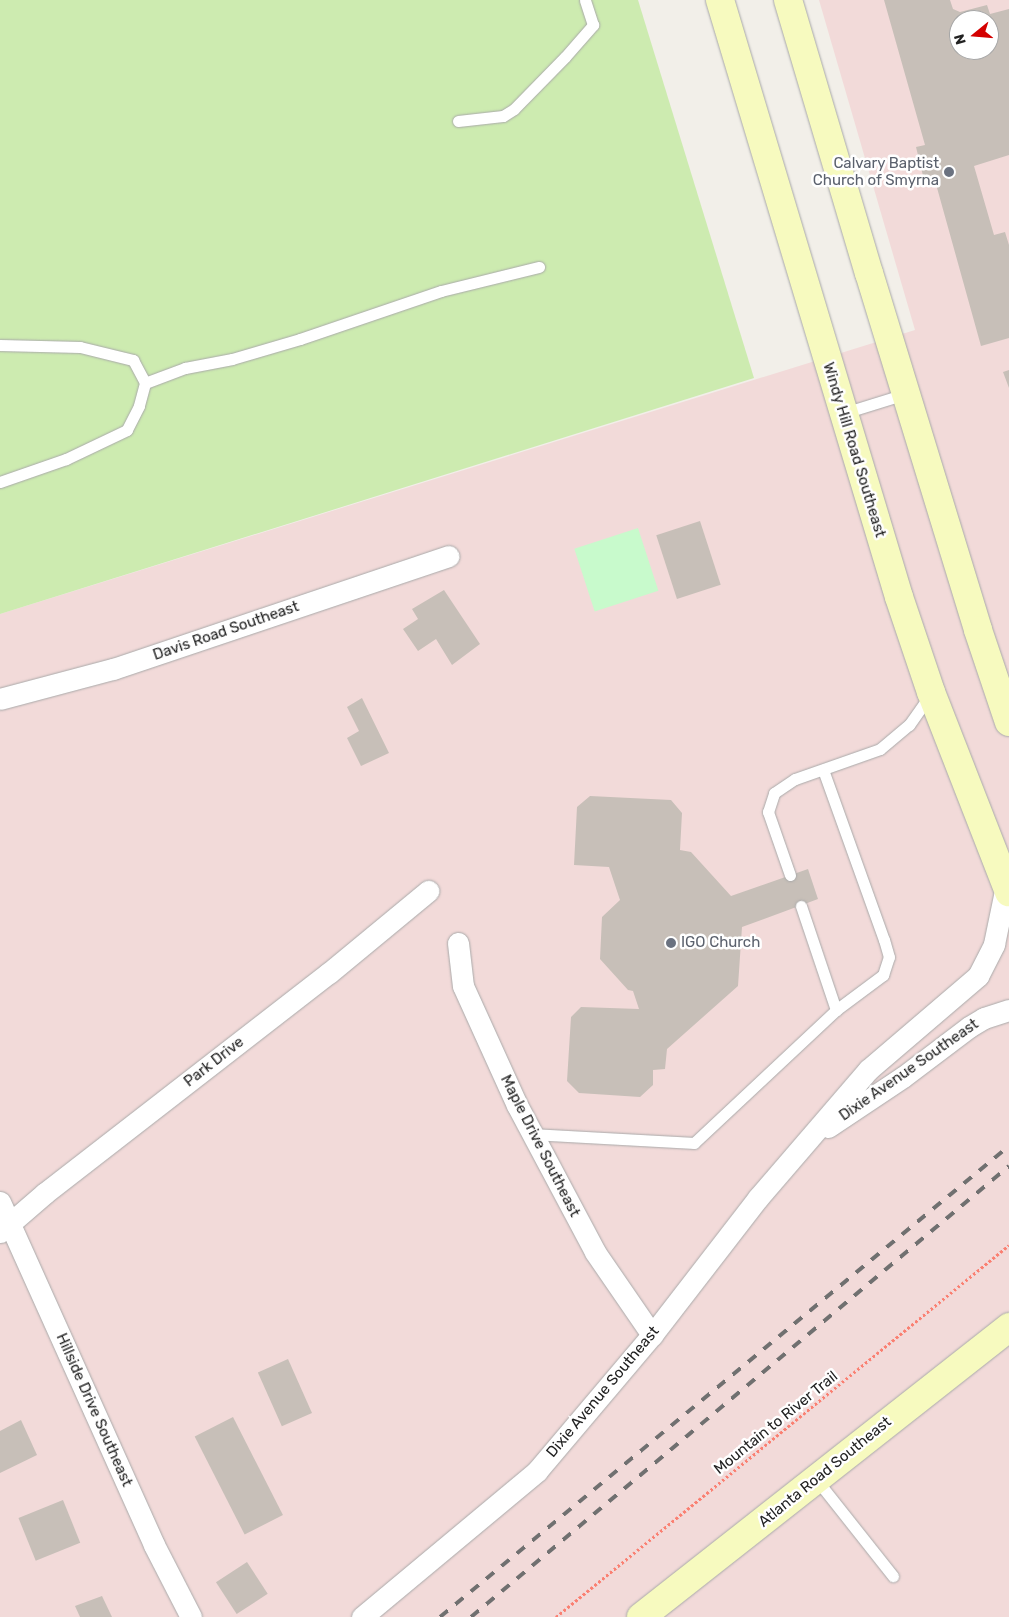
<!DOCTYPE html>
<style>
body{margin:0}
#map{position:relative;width:1009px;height:1617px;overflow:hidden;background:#f2efe9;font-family:Rubik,sans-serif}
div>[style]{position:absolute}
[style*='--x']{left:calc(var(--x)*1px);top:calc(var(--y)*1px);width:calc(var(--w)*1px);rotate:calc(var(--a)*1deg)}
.commercial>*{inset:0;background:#f2dad9}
.grass>*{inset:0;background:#cdebb0}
.park>*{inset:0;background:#c8facc;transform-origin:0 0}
.building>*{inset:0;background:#c7bfb8;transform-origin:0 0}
.path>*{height:3px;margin-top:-1.5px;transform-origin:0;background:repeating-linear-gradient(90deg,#fa8072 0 2.5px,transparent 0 5px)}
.roads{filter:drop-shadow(0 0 1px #a9a9a9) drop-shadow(0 0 1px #a9a9a9)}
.service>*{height:11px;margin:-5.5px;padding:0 5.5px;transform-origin:5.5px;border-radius:5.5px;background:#fff}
.minor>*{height:21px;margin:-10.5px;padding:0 10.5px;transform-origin:10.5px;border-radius:10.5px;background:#fff}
.secondary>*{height:28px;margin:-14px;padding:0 14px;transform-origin:14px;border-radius:14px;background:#f7fabf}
.rail>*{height:4px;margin-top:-2px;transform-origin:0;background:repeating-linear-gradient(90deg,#707070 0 10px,transparent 0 20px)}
.dots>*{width:14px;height:14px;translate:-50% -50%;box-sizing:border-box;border:2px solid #fff;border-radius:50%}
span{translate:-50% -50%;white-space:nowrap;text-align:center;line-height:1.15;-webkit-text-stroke:5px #fff;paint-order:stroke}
.worship-label{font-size:15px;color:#5b616d}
.right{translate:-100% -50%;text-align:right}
.left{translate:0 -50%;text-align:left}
.street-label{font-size:15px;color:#222}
.north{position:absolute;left:949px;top:10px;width:50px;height:50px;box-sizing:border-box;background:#fff;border:1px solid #a7a7a7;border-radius:50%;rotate:253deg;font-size:14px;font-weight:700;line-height:20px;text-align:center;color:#222}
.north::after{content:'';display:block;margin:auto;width:18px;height:22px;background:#d40000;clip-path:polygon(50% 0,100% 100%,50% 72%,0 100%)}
</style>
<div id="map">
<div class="commercial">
<i style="clip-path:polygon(evenodd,819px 0,1009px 0,1009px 1617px,0 1617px,0 614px,915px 330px,819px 0,959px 20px,989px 20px,989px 50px,959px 50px,959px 20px)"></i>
</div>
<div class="grass">
<i style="clip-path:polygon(0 0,638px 0,754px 378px,0 614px)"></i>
</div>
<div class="park">
<i style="left:638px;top:528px;width:66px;height:67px;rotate:72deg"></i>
</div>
<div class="building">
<i style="clip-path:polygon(evenodd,884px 0,950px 0,953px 9px,960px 12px,987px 5px,990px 14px,1009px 9px,1009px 155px,974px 166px,994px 235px,1005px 232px,1009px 245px,1009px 338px,981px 346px,934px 177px,924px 180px,916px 147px,925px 145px,884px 0,959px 20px,989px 20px,989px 50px,959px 50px,959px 20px)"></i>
<i style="clip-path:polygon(1009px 370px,1009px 388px,1003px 372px)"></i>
<i style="left:700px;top:521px;width:67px;height:46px;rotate:72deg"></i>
<i style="clip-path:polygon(444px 590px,480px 644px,452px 665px,436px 639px,418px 651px,403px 629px,418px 619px,412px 609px)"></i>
<i style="clip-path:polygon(362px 698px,389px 753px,361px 766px,347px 738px,359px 731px,347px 707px)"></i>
<i style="clip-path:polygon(590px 796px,671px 800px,682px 813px,680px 850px,691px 852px,731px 896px,808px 869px,818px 899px,742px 927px,738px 986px,667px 1049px,665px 1069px,653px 1070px,653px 1085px,640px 1097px,579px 1093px,567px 1081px,571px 1017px,581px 1007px,639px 1009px,633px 991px,628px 990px,600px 959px,602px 917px,620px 900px,609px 867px,574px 865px,577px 807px)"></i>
<i style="left:288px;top:1359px;width:59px;height:33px;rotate:66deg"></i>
<i style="left:233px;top:1417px;width:110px;height:43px;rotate:63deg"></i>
<i style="clip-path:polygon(21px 1420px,37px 1455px,0 1473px,0 1431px)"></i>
<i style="left:63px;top:1500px;width:46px;height:48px;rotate:68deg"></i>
<i style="left:247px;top:1562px;width:38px;height:37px;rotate:57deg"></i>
<i style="clip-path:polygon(102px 1596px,112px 1617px,80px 1617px,75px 1606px)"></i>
</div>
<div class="path">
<i style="--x:556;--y:1617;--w:586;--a:-39.39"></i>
</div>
<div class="roads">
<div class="service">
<i style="--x:458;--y:121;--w:45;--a:-6.3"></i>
<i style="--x:503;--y:116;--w:13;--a:-32"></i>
<i style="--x:514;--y:109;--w:73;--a:-45.6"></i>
<i style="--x:565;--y:57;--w:43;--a:-48.8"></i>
<i style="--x:593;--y:25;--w:26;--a:-108"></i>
<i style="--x:0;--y:345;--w:80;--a:1.4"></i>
<i style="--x:80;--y:347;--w:55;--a:13.8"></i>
<i style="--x:133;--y:360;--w:26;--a:62"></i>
<i style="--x:145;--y:383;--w:24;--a:105"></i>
<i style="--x:139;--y:406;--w:27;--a:117"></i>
<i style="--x:127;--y:430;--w:68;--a:154.6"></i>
<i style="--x:66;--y:459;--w:70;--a:160.8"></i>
<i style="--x:145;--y:383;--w:43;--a:-20.6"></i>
<i style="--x:185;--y:368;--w:48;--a:-10.8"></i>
<i style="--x:232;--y:359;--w:71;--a:-16.4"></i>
<i style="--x:300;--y:339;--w:149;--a:-18.8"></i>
<i style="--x:441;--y:291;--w:101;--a:-13.8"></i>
<i style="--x:844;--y:413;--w:64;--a:-17.3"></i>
<i style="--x:790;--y:875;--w:67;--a:-109.2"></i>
<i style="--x:768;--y:812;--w:20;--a:-72"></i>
<i style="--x:774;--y:793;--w:25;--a:-34"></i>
<i style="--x:795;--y:779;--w:90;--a:-19.4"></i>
<i style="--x:880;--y:749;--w:38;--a:-40"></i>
<i style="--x:909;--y:725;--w:35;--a:-55"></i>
<i style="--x:801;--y:906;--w:110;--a:71.4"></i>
<i style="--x:532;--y:1134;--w:162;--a:3.2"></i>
<i style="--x:694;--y:1143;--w:195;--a:-43.1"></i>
<i style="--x:836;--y:1010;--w:59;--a:-36.7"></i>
<i style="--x:883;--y:975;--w:19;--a:-72"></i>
<i style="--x:889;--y:957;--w:18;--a:-106"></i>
<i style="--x:884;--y:940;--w:181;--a:-109.7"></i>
<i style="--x:816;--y:1479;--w:124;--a:51.6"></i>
</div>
<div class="minor">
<i style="--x:0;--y:699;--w:117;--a:-14.9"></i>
<i style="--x:113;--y:669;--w:354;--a:-18.6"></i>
<i style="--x:458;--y:943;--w:43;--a:83.4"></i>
<i style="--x:463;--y:986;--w:131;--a:65.6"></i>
<i style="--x:517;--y:1105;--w:166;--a:62"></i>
<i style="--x:595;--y:1252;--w:101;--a:55.5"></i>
<i style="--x:828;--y:1127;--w:90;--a:-33.7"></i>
<i style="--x:903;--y:1077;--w:83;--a:-37.1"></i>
<i style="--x:969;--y:1027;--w:17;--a:-31"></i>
<i style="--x:984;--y:1018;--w:26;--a:-18"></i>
<i style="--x:0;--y:1202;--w:376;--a:65.8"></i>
<i style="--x:154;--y:1545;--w:81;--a:62.8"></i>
<i style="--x:0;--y:1232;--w:60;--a:-40.9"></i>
<i style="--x:45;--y:1193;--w:359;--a:-37.8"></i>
<i style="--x:329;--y:973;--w:129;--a:-39.6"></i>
<i style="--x:362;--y:1617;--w:228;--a:-39.8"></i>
<i style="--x:537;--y:1471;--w:178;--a:-49.8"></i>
<i style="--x:652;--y:1335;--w:173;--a:-52.3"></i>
<i style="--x:758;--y:1198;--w:169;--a:-49.3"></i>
<i style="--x:868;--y:1070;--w:145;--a:-40.5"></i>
<i style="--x:978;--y:976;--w:36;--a:-63"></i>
<i style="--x:994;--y:944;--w:59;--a:-78.3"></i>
</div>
<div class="secondary">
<i style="--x:720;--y:0;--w:623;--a:73.31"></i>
<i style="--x:899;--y:597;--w:100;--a:71.4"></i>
<i style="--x:931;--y:692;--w:215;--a:68.7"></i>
<i style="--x:788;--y:0;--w:285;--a:73.5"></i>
<i style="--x:869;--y:273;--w:373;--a:73"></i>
<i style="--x:978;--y:630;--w:97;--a:71.4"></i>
<i style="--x:641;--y:1617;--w:469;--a:-38.2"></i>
</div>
</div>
<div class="rail">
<i style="--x:440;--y:1617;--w:739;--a:-39.62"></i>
<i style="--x:471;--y:1617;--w:702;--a:-39.97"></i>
</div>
<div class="dots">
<i style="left:949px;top:172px;background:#6b7280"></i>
<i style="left:671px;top:943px;background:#6b7280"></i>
</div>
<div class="worship-label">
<span class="right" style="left:939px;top:172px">Calvary Baptist<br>Church of Smyrna</span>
<span class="left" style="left:681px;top:943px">IGO Church</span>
</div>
<div class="street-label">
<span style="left:854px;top:450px;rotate:73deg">Windy Hill Road Southeast</span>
<span style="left:226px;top:631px;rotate:-19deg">Davis Road Southeast</span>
<span style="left:214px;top:1062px;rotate:-38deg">Park Drive</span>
<span style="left:909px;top:1070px;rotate:-35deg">Dixie Avenue Southeast</span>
<span style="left:540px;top:1146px;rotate:63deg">Maple Drive Southeast</span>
<span style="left:603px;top:1392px;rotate:-50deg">Dixie Avenue Southeast</span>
<span style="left:94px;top:1410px;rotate:66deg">Hillside Drive Southeast</span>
<span style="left:776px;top:1423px;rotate:-39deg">Mountain to River Trail</span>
<span style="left:825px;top:1472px;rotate:-39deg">Atlanta Road Southeast</span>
</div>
<div class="north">N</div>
</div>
